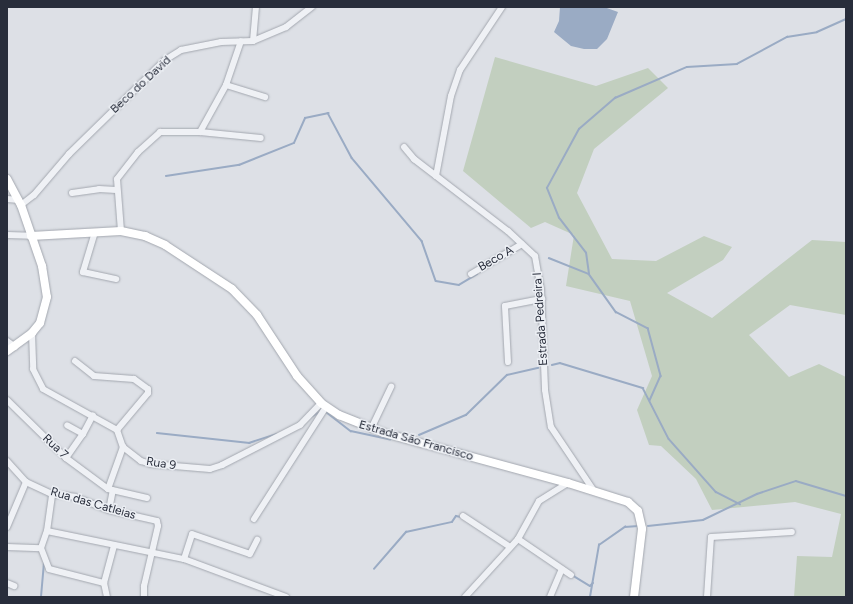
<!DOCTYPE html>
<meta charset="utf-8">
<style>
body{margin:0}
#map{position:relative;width:853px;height:604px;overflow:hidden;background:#dde0e6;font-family:Figtree,sans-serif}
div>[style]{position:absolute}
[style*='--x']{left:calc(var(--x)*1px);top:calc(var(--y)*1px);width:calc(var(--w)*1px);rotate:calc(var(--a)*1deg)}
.green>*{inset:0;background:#c2cfbf}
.water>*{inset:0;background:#9aabc4}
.stream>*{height:1.5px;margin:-0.75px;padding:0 0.75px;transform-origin:0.75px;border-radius:0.75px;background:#9aabc4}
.roads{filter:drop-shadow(0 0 1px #a3a7af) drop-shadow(0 0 1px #a3a7af)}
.minor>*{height:6px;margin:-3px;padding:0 3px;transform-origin:3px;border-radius:3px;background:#eff1f5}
.major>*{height:8px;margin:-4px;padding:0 4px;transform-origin:4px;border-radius:4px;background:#fff}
span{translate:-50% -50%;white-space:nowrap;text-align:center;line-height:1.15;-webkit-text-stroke:3px #eceff4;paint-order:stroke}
.street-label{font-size:12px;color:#282d3b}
.frame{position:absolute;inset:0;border:8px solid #282d3b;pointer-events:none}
</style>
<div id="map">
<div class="green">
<i style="clip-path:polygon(495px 57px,596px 86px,648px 68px,668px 88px,594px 149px,577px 193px,612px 259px,656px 261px,704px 236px,732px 247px,723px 260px,667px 293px,712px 318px,812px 240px,846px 242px,846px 315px,790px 305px,749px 335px,789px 377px,819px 364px,846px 377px,846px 597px,794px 597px,797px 556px,832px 557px,841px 514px,795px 502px,712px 510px,696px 479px,661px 446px,649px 445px,637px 410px,652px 376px,630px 301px,566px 286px,574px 235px,545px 222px,531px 228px,463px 171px)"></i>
</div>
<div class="water">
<i style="clip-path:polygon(560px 7px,604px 7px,618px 12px,607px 39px,597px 49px,584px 49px,571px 46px,554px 32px,559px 21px)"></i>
</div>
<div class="stream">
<i style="--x:166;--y:176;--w:74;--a:-8.6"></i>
<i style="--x:239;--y:165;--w:59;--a:-21.8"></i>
<i style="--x:294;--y:143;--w:27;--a:-66"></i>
<i style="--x:305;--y:118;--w:24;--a:-12"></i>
<i style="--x:328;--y:113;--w:51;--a:61.9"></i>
<i style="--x:352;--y:158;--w:109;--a:49.9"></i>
<i style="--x:422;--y:241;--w:42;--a:70.7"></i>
<i style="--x:436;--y:281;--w:23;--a:10"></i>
<i style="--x:459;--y:285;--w:21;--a:-31"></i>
<i style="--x:549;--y:258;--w:43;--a:21.8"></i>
<i style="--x:589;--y:274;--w:47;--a:54.6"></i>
<i style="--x:616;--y:312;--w:36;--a:27"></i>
<i style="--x:648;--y:328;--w:50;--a:74.8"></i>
<i style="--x:661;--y:376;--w:27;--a:114"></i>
<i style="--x:589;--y:274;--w:21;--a:-98"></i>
<i style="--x:586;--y:253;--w:44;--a:-127.6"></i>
<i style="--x:559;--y:218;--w:32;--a:-112"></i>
<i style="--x:547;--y:188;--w:67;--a:-61.5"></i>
<i style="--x:579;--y:129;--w:48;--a:-40.7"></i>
<i style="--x:615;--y:98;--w:78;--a:-23.3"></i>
<i style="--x:687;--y:67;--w:50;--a:-3.4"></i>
<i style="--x:737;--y:64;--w:57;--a:-28.4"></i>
<i style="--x:787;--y:37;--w:30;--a:-9"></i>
<i style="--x:817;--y:32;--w:32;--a:-24"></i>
<i style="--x:552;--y:365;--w:8;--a:-14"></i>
<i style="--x:560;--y:363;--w:87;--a:16.8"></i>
<i style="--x:643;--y:388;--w:57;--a:63"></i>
<i style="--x:669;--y:439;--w:71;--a:48.4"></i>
<i style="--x:716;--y:492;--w:27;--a:27"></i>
<i style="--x:325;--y:411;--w:33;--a:38"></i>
<i style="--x:351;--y:431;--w:40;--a:12"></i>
<i style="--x:311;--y:417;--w:10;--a:-29"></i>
<i style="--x:157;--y:433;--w:93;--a:6.2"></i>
<i style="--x:249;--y:443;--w:29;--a:-18"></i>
<i style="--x:419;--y:435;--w:51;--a:-23.1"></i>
<i style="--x:466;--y:415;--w:57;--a:-44.3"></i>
<i style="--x:507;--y:375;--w:32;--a:-13"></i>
<i style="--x:648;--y:526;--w:55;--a:-6.2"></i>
<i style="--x:703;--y:520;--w:60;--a:-25.7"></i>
<i style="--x:757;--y:494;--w:41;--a:-18.4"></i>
<i style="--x:796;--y:481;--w:52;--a:16.7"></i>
<i style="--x:374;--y:569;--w:49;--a:-49.1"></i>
<i style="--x:406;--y:532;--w:47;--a:-12.3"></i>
<i style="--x:452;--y:522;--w:7;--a:-56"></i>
<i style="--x:456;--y:516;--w:5;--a:11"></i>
<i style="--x:572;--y:575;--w:21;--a:31"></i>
<i style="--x:590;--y:586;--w:4;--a:-45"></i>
<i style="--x:41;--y:597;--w:34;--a:-85"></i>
<i style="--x:590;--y:597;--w:53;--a:-80.2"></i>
<i style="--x:599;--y:545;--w:32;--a:-35"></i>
<i style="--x:625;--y:527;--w:13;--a:-4"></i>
</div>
<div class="roads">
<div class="minor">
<i style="--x:253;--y:41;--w:34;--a:-85"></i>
<i style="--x:226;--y:85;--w:41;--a:17.1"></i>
<i style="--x:200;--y:132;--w:54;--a:-61"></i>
<i style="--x:226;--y:85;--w:46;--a:-71.2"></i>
<i style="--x:404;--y:147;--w:16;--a:50"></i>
<i style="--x:414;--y:159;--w:118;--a:37.5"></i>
<i style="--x:508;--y:231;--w:37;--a:43"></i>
<i style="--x:535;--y:256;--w:34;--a:80"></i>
<i style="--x:541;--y:289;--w:101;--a:87.7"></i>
<i style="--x:545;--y:390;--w:37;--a:81"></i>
<i style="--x:551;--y:427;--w:77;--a:56.1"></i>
<i style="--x:436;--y:176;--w:81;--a:-79.4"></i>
<i style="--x:451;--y:96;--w:28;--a:-71"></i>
<i style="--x:460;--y:70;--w:76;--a:-56.3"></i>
<i style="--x:72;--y:193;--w:27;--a:-8"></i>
<i style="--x:99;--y:189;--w:17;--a:3"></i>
<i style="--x:7;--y:199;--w:12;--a:5"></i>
<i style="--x:21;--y:205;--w:16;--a:-38"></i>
<i style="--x:34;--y:195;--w:54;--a:-49.5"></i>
<i style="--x:69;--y:154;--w:134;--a:-44.4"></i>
<i style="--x:165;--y:60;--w:19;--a:-32"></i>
<i style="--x:181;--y:50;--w:41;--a:-11.3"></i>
<i style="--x:221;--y:42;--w:32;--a:-2"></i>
<i style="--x:253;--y:41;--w:36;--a:-23"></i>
<i style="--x:286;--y:27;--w:33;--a:-38"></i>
<i style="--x:121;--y:231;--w:52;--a:-94.4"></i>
<i style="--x:117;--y:179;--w:34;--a:-52"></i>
<i style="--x:138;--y:152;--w:30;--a:-42"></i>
<i style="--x:160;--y:132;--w:40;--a:0"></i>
<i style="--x:200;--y:132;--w:61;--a:5.6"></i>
<i style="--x:95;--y:232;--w:42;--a:106.7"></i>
<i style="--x:83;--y:272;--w:34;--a:12"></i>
<i style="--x:7;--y:235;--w:24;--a:2"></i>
<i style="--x:471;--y:274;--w:59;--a:-30.5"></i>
<i style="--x:32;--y:333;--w:36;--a:88"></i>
<i style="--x:33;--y:369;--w:22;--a:63"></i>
<i style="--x:43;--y:389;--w:85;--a:29"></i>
<i style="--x:117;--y:430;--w:18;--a:71"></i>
<i style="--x:123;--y:447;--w:23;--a:38"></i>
<i style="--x:141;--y:461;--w:10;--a:17"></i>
<i style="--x:151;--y:464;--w:59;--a:4.8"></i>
<i style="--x:210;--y:469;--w:13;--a:-18"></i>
<i style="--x:222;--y:465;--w:88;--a:-27.1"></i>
<i style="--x:300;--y:425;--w:30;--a:-46"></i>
<i style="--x:7;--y:341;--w:10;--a:37"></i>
<i style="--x:75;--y:361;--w:24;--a:38"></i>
<i style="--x:94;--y:376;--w:40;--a:4.3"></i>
<i style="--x:134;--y:379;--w:17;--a:36"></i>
<i style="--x:148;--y:389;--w:4;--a:90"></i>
<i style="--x:148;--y:393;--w:48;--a:130"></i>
<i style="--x:508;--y:362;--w:56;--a:-93.1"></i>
<i style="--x:505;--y:306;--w:38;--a:-11"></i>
<i style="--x:7;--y:400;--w:83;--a:44.5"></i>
<i style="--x:66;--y:458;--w:52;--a:36.4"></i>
<i style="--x:108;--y:489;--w:40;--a:13"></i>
<i style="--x:371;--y:429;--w:47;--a:-64.5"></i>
<i style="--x:83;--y:434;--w:21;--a:-62"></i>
<i style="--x:66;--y:458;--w:29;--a:-55"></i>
<i style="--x:83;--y:434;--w:18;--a:-151"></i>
<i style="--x:7;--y:461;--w:28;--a:48"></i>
<i style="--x:26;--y:482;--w:29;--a:25"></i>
<i style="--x:52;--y:494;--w:23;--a:7"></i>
<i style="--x:75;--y:497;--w:36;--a:21"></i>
<i style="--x:109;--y:510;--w:49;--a:12.9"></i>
<i style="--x:157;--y:521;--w:5;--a:79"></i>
<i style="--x:158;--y:526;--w:62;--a:103.1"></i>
<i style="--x:144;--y:586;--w:11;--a:90"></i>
<i style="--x:108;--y:489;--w:45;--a:-70.3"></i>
<i style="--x:109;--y:510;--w:20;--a:-79"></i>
<i style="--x:463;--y:516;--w:56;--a:33.4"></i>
<i style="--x:254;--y:519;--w:133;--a:-57.3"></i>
<i style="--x:7;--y:527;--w:49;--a:-67.1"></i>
<i style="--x:47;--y:531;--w:140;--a:11.6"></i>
<i style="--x:184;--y:559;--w:109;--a:20.4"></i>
<i style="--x:518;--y:539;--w:64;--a:34.2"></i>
<i style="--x:7;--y:547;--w:34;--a:2"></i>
<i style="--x:41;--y:548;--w:18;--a:-71"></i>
<i style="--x:47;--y:531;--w:37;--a:-82"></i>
<i style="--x:41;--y:548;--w:22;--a:69"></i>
<i style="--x:49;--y:569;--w:57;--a:14.3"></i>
<i style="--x:184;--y:559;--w:26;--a:-72"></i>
<i style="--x:192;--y:534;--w:61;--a:19"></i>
<i style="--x:250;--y:554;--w:16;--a:-63"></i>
<i style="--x:7;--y:583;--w:8;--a:23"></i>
<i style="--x:107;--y:597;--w:14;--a:-102"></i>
<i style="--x:104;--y:583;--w:38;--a:-75"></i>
<i style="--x:465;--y:597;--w:79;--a:-47.6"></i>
<i style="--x:518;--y:539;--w:43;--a:-61.1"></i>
<i style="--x:539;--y:501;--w:34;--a:-32"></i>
<i style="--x:550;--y:597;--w:30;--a:-67"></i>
<i style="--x:707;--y:597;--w:60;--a:-86.2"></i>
<i style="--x:711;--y:537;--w:81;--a:-3.5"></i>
</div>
<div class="major">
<i style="--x:7;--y:179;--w:30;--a:62"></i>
<i style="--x:21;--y:205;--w:65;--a:71"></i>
<i style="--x:42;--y:266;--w:31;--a:81"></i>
<i style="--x:47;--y:297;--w:27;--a:105"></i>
<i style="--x:40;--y:323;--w:13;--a:129"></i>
<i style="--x:32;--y:333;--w:31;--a:144"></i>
<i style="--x:31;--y:236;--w:90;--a:-3.2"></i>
<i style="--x:121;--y:231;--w:25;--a:12"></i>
<i style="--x:145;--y:236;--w:22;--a:24"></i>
<i style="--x:165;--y:245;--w:80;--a:33.3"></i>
<i style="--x:232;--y:289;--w:36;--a:46"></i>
<i style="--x:257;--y:315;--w:73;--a:56.7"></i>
<i style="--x:297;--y:376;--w:36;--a:48"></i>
<i style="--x:321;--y:403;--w:22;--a:34"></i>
<i style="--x:339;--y:415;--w:48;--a:21.8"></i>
<i style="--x:384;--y:433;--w:191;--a:15.2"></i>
<i style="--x:568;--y:483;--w:63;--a:17.6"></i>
<i style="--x:628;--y:502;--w:13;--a:42"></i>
<i style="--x:638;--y:511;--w:18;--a:77"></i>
<i style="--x:642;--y:529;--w:68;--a:96.7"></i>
</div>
</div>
<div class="street-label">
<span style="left:141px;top:85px;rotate:-43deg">Beco do David</span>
<span style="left:496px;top:259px;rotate:-30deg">Beco A</span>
<span style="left:541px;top:319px;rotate:-94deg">Estrada Pedreira I</span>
<span style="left:416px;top:441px;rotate:16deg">Estrada São Francisco</span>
<span style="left:55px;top:447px;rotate:43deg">Rua 7</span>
<span style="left:161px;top:464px;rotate:9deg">Rua 9</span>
<span style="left:93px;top:504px;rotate:16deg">Rua das Catleias</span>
</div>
<div class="frame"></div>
</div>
